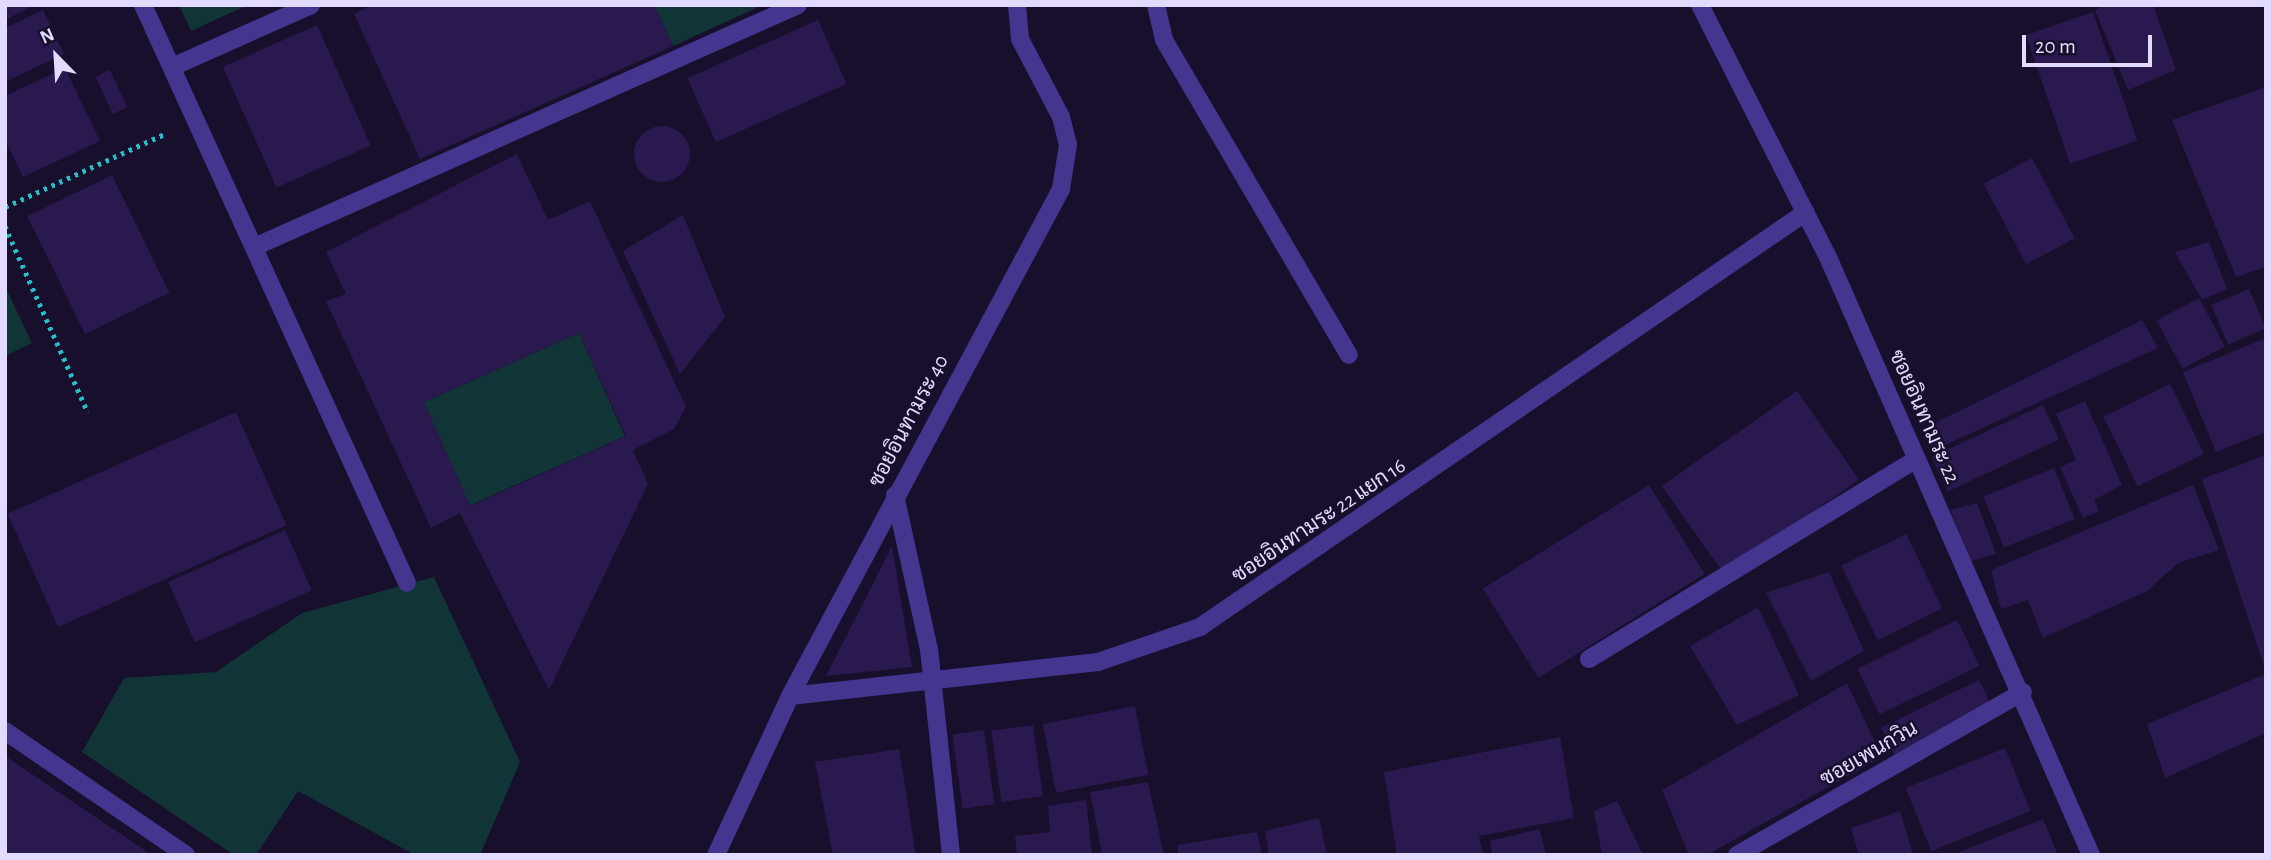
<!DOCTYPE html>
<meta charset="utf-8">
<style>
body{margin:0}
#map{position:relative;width:2271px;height:860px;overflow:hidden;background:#170f2c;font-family:"Alegreya Sans",Sarabun,sans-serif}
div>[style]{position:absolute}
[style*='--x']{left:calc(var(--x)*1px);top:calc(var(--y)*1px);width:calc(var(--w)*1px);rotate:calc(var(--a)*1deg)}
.green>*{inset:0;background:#113437;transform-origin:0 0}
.building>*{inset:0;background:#2a194f;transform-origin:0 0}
.round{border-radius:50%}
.path>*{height:4.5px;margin-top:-2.25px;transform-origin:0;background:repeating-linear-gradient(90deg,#25bfc8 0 3.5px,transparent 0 8.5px)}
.service>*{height:18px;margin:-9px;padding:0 9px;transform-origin:9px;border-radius:9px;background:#44368f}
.minor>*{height:18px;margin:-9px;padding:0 9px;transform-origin:9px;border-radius:9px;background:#44368f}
span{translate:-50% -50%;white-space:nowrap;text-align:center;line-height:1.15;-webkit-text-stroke:5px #170f2c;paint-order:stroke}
.street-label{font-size:21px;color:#e3daff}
.frame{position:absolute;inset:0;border:7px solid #e3daff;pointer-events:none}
.north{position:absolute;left:21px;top:21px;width:70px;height:70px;-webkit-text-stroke:5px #170f2c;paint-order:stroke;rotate:336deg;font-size:19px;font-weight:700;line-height:28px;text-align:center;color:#e3daff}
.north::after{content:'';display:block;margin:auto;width:24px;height:32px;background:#e3daff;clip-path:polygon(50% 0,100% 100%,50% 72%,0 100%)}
.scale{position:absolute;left:2022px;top:35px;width:130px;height:32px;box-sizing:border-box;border:4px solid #e3daff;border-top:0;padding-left:9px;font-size:21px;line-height:24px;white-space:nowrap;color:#e3daff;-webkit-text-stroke:5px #170f2c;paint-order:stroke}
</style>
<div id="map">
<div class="green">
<i style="clip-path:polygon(179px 5px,248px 5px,191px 31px)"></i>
<i style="clip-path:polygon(654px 5px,763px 5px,673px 46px)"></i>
<i style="clip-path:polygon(5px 286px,32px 343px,5px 356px)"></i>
<i style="left:579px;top:333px;width:113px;height:170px;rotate:66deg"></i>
<i style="clip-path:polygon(434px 577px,520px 762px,480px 855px,415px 855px,298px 791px,256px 855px,234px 855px,82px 752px,124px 678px,216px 672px,302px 613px)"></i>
</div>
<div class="building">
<i style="clip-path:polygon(5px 5px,35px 5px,5px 20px)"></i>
<i style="clip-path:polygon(373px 5px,654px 5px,673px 46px,420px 159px,354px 14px)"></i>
<i style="clip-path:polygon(2107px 5px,2153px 5px,2176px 70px,2128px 90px,2095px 10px)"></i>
<i style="clip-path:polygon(43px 10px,64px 54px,5px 82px,5px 28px)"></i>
<i style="left:2093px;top:12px;width:136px;height:71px;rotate:71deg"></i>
<i style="left:818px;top:20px;width:70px;height:143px;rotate:66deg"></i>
<i style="left:317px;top:25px;width:132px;height:103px;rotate:66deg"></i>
<i style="clip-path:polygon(65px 68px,100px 141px,23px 177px,5px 140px,5px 96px)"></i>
<i style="left:110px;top:70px;width:41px;height:16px;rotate:65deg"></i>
<i style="clip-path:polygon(2266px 87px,2266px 267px,2236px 277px,2172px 120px)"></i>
<i class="round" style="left:634px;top:126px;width:56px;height:56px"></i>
<i style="clip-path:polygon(evenodd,517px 154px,548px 220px,590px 201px,686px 407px,674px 429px,633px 450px,648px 484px,549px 690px,460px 513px,431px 528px,326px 301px,346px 294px,326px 252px,517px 154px,579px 333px,626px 436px,470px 506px,424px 402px,579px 333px)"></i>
<i style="left:2032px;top:158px;width:91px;height:55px;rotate:62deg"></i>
<i style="left:112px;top:175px;width:131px;height:94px;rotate:64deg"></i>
<i style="clip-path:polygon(683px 215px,725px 317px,680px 374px,623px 251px)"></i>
<i style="clip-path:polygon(2209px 242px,2227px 289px,2202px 300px,2175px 252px)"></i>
<i style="left:2249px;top:289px;width:43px;height:41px;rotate:67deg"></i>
<i style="left:2199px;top:298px;width:55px;height:48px;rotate:62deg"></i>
<i style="clip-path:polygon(2142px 320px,2158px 348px,1934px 450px,1925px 428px)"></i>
<i style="clip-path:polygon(2266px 338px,2266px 432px,2216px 452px,2183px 372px)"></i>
<i style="left:2170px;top:384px;width:78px;height:74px;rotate:64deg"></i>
<i style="left:1797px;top:391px;width:108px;height:165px;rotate:55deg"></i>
<i style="clip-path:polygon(2085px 401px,2122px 485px,2094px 500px,2099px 511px,2083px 518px,2060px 467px,2076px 460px,2056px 414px)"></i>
<i style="left:2043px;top:405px;width:38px;height:123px;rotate:65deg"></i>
<i style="left:236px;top:412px;width:124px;height:250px;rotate:66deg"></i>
<i style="clip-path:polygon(2266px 455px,2266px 669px,2265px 669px,2202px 479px)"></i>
<i style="left:2054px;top:468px;width:55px;height:76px;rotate:68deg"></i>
<i style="left:1649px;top:485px;width:105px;height:196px;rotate:58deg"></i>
<i style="clip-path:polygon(2193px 485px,2219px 550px,2178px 563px,2147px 591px,2043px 638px,2028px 600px,2001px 609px,1991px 570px)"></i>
<i style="clip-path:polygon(1977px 503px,1996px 554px,1971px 561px,1950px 510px)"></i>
<i style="left:285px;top:530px;width:66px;height:128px;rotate:66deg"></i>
<i style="left:1906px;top:534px;width:83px;height:72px;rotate:64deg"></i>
<i style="clip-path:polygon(892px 546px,912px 667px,826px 676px)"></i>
<i style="clip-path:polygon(1829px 572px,1864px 651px,1811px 681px,1766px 593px)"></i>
<i style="clip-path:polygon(1758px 607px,1799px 695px,1737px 725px,1690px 646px)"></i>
<i style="left:1957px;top:620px;width:51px;height:111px;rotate:64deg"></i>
<i style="clip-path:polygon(2266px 674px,2266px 733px,2165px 778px,2147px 724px)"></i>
<i style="left:1979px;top:680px;width:32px;height:109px;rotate:64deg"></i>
<i style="clip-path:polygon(1847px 683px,1882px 757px,1707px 855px,1689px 855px,1662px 790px)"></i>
<i style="left:1135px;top:706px;width:70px;height:94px;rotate:79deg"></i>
<i style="left:1033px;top:725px;width:72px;height:42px;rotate:82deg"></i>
<i style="left:984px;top:730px;width:75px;height:32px;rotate:82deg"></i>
<i style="clip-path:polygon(1560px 737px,1574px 818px,1479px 836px,1483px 855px,1397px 855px,1384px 772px)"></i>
<i style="left:2005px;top:748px;width:68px;height:107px;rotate:68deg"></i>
<i style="clip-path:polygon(899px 749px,916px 855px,833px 855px,815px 762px)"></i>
<i style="clip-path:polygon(5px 756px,152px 855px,5px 855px)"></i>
<i style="clip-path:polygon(1148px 782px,1164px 855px,1102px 855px,1090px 792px)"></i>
<i style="clip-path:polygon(1086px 800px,1092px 855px,1017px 855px,1015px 836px,1050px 832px,1048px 806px)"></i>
<i style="clip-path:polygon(1617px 801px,1643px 855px,1602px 855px,1594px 811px)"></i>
<i style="clip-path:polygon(1900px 811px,1913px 855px,1859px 855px,1851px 828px)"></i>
<i style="clip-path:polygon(1319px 818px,1327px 855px,1269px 855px,1265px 831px)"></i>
<i style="clip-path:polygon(2043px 819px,2058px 855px,1960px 855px,1959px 852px)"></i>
<i style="clip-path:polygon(1540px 829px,1546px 855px,1492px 855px,1490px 841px)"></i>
<i style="clip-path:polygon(1257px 832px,1262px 855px,1178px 855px,1178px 845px)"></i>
</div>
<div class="path">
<i style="--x:5;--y:207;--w:178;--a:-24.6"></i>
<i style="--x:5;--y:226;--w:204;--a:66"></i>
</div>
<div class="service">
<i style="--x:143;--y:5;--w:635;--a:65.45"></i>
<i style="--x:1156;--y:5;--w:36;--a:77"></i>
<i style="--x:1164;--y:40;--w:365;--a:59.6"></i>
<i style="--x:172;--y:67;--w:152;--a:-24"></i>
<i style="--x:254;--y:247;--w:595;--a:-23.98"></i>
<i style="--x:5;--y:731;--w:219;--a:34.4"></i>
</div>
<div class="minor">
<i style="--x:1700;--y:5;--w:280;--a:63.1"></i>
<i style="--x:1827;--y:255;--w:656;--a:66.25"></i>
<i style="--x:895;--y:495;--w:158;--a:77.6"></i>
<i style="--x:929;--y:649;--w:207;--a:83.9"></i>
<i style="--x:1589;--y:659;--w:384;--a:-31.4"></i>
<i style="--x:790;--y:696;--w:310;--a:-6.3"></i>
<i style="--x:1098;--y:662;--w:108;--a:-18.9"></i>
<i style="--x:1200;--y:627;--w:734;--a:-34.4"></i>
<i style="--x:716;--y:855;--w:175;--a:-65"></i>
<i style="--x:790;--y:696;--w:575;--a:-61.87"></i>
<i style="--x:1061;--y:189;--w:45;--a:-81"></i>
<i style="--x:1068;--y:145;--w:29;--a:-104"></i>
<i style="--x:1061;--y:117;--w:88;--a:-117.7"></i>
<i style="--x:1020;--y:39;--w:34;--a:-95"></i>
<i style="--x:1737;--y:855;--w:329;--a:-29.7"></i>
</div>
<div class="street-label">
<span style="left:1924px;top:417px;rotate:66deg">ซอยอินทามระ 22</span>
<span style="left:909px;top:421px;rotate:-62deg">ซอยอินทามระ 40</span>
<span style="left:1319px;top:521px;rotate:-34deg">ซอยอินทามระ 22 แยก 16</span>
<span style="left:1869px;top:754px;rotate:-30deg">ซอยเพนกวิน</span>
</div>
<div class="frame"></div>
<div class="north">N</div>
<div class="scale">20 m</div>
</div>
